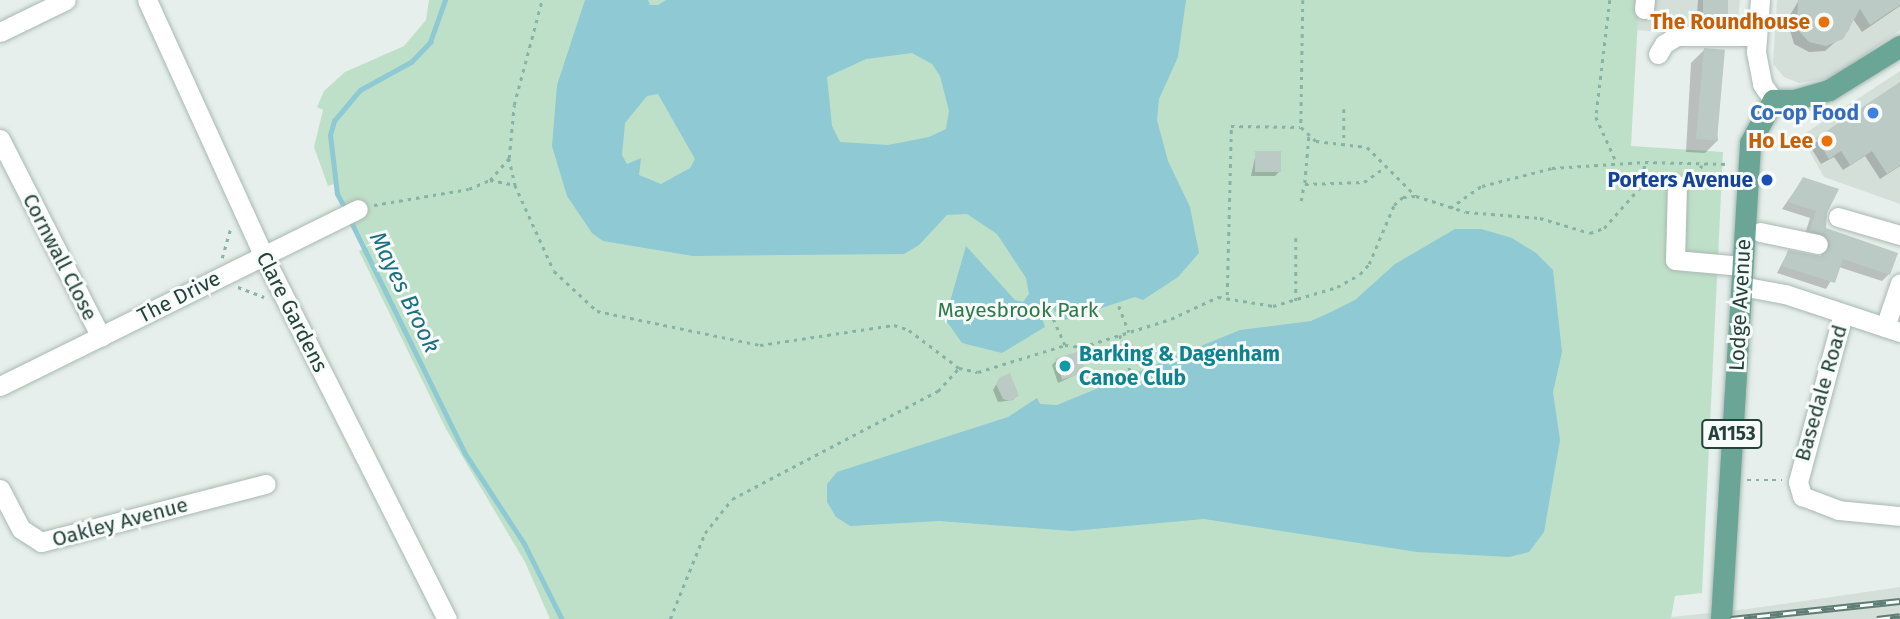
<!DOCTYPE html>
<style>
body{margin:0}
#map{position:relative;width:1900px;height:619px;overflow:hidden;background:#e6efeb;font-family:"Fira Sans",sans-serif}
div>[style]{position:absolute}
[style*='--x']{left:calc(var(--x)*1px);top:calc(var(--y)*1px);width:calc(var(--w)*1px);rotate:calc(var(--a)*1deg)}
.built>*{inset:0;background:#d4dfda}
.green>*{inset:0;background:#bfe0c8}
.water>*{inset:0;background:#8ec9d4}
.shadow>*{inset:0;background:#0003}
.stream>*{height:4.5px;margin:-2.25px;padding:0 2.25px;transform-origin:2.25px;border-radius:2.25px;background:#8ec9d4}
.building>*{inset:0;background:#bbcac4;transform-origin:0 0}
.path>*{height:2.5px;margin-top:-1.25px;transform-origin:0;background:repeating-linear-gradient(90deg,#86b3a5 0 3.5px,transparent 0 8.5px)}
.roads{filter:drop-shadow(0 0 2px #a8b8b2) drop-shadow(0 0 2px #a8b8b2)}
.minor>*{height:19px;margin:-9.5px;padding:0 9.5px;transform-origin:9.5px;border-radius:9.5px;background:#fff}
.major>*{height:21px;margin:-10.5px;padding:0 10.5px;transform-origin:10.5px;border-radius:10.5px;background:#6aa596}
.rail>*{height:7px;margin-top:-3.5px;transform-origin:0;background:repeating-linear-gradient(90deg,#f7fbf9 0 13px,#5f7d75 0 26px);box-sizing:border-box;border-block:2px solid #5f7d75}
.dots>*{width:19px;height:19px;translate:-50% -50%;box-sizing:border-box;border:4px solid #f7fbf9;border-radius:50%}
span{translate:-50% -50%;white-space:nowrap;text-align:center;line-height:1.15;-webkit-text-stroke:6px #f7fbf9;paint-order:stroke}
.shield-label span{padding:2px 5px;background:#f7fbf9;border:2px solid;border-radius:5px;-webkit-text-stroke-width:0}
.shield-label{font-size:19px;color:#24423a;font-weight:700}
.food-label{font-size:21px;color:#c56008;font-weight:700}
.right{translate:-100% -50%;text-align:right}
.shop-label{font-size:21px;color:#366cbe;font-weight:700}
.transit-label{font-size:21px;color:#164399;font-weight:700}
.street-label{font-size:21px;color:#24423a}
.park-label{font-size:21px;color:#2d7a4b}
.culture-label{font-size:21px;color:#0d838f;font-weight:700}
.left{translate:0 -50%;text-align:left}
.water-label{font-size:23px;color:#1c6f80;font-style:italic}
</style>
<div id="map">
<div class="built">
<i style="clip-path:polygon(1639px 0,1740px 0,1736px 38px,1637px 30px)"></i>
<i style="clip-path:polygon(1777px 0,1900px 0,1900px 30px,1832px 78px,1799px 83px,1784px 77px,1773px 64px)"></i>
<i style="clip-path:polygon(1900px 71px,1900px 204px,1824px 177px,1801px 136px)"></i>
<i style="clip-path:polygon(1900px 587px,1900px 619px,1653px 619px,1748px 609px)"></i>
</div>
<div class="green">
<i style="clip-path:polygon(429px 0,1639px 0,1631px 146px,1723px 152px,1702px 593px,1675px 596px,1671px 618px,1665px 619px,550px 619px,525px 562px,446px 429px,359px 251px,367px 247px,334px 184px,328px 186px,314px 147px,323px 110px,317px 107px,324px 91px,345px 72px,404px 46px,426px 20px)"></i>
</div>
<div class="water">
<i style="clip-path:polygon(evenodd,585px 0,648px 0,650px 5px,658px 5px,666px 0,1186px 0,1178px 57px,1159px 99px,1157px 120px,1168px 161px,1190px 207px,1199px 253px,1178px 277px,1143px 300px,1135px 297px,1065px 320px,1061px 310px,1055px 312px,1052px 307px,1040px 312px,1045px 327px,1002px 353px,962px 343px,945px 319px,966px 246px,1015px 300px,1023px 302px,1029px 294px,1026px 278px,997px 234px,967px 214px,947px 215px,919px 245px,904px 254px,693px 256px,603px 241px,592px 233px,567px 196px,552px 146px,557px 85px,585px 0,912px 53px,932px 64px,940px 76px,949px 111px,946px 129px,929px 137px,888px 145px,840px 142px,832px 126px,827px 77px,866px 59px,912px 53px,585px 0,658px 94px,695px 159px,690px 168px,661px 184px,639px 175px,641px 158px,627px 164px,622px 155px,625px 123px,647px 96px,658px 94px)"></i>
<i style="clip-path:polygon(1455px 229px,1481px 229px,1512px 238px,1536px 253px,1553px 270px,1562px 352px,1553px 392px,1560px 440px,1544px 532px,1529px 552px,1509px 557px,1417px 552px,1204px 519px,1072px 531px,939px 521px,850px 526px,836px 517px,827px 502px,827px 484px,837px 472px,1008px 417px,1037px 398px,1040px 404px,1057px 405px,1240px 330px,1311px 321px,1331px 312px,1355px 300px,1395px 264px)"></i>
</div>
<div class="shadow">
<i style="clip-path:polygon(1698px 0,1726px 0,1725px 23px,1718px 30px,1696px 30px)"></i>
<i style="clip-path:polygon(1799px 0,1900px 0,1900px 6px,1862px 32px,1853px 19px,1848px 31px,1825px 51px,1809px 52px,1794px 44px,1787px 20px)"></i>
<i style="clip-path:polygon(1704px 50px,1718px 140px,1705px 153px,1686px 152px,1691px 63px)"></i>
<i style="clip-path:polygon(1900px 85px,1900px 166px,1880px 179px,1865px 156px,1843px 170px,1834px 157px,1821px 164px,1810px 146px)"></i>
<i style="clip-path:polygon(1256px 153px,1280px 171px,1275px 176px,1251px 176px)"></i>
<i style="clip-path:polygon(1803px 179px,1825px 212px,1824px 230px,1889px 274px,1882px 281px,1839px 267px,1826px 289px,1777px 273px,1788px 252px,1821px 256px,1820px 242px,1804px 237px,1810px 218px,1782px 209px)"></i>
<i style="clip-path:polygon(1056px 361px,1084px 371px,1058px 383px,1052px 365px)"></i>
<i style="clip-path:polygon(1000px 378px,1017px 396px,1013px 400px,998px 402px,993px 390px)"></i>
</div>
<div class="stream">
<i style="--x:345;--y:209;--w:17;--a:-118"></i>
<i style="--x:337;--y:194;--w:59;--a:-96.8"></i>
<i style="--x:330;--y:135;--w:15;--a:-74"></i>
<i style="--x:334;--y:121;--w:40;--a:-50"></i>
<i style="--x:360;--y:90;--w:58;--a:-28.8"></i>
<i style="--x:411;--y:62;--w:28;--a:-46"></i>
<i style="--x:430;--y:42;--w:45;--a:-70.3"></i>
<i style="--x:350;--y:219;--w:261;--a:63.8"></i>
<i style="--x:465;--y:453;--w:108;--a:56.8"></i>
<i style="--x:524;--y:543;--w:85;--a:63.4"></i>
</div>
<div class="building">
<i style="left:1703px;top:0;width:25px;height:24px"></i>
<i style="clip-path:polygon(1798px 0,1900px 0,1900px 5px,1870px 25px,1860px 9px,1843px 39px,1826px 46px,1809px 42px,1797px 29px)"></i>
<i style="left:1704px;top:48px;width:21px;height:91px;rotate:5deg"></i>
<i style="clip-path:polygon(1900px 82px,1900px 165px,1887px 174px,1872px 151px,1850px 165px,1841px 151px,1829px 159px,1816px 138px)"></i>
<i style="left:1255px;top:151px;width:26px;height:21px"></i>
<i style="clip-path:polygon(1803px 177px,1839px 189px,1827px 213px,1826px 228px,1898px 253px,1890px 275px,1843px 259px,1835px 283px,1782px 266px,1788px 250px,1821px 256px,1830px 247px,1826px 234px,1810px 230px,1816px 211px,1788px 202px)"></i>
<i style="left:1079px;top:351px;width:22px;height:25px;rotate:72deg"></i>
<i style="clip-path:polygon(1010px 373px,1019px 396px,1010px 401px,1003px 399px,996px 384px,1000px 377px)"></i>
</div>
<div class="path">
<i style="--x:1303;--y:0;--w:127;--a:90.9"></i>
<i style="--x:1301;--y:127;--w:21;--a:43"></i>
<i style="--x:1316;--y:141;--w:51;--a:6.7"></i>
<i style="--x:1367;--y:147;--w:69;--a:45"></i>
<i style="--x:1610;--y:0;--w:118;--a:96.8"></i>
<i style="--x:1596;--y:117;--w:48;--a:65.6"></i>
<i style="--x:1344;--y:109;--w:34;--a:90"></i>
<i style="--x:1309;--y:137;--w:47;--a:94.9"></i>
<i style="--x:1305;--y:184;--w:59;--a:-1.9"></i>
<i style="--x:1364;--y:182;--w:28;--a:-35"></i>
<i style="--x:509;--y:158;--w:28;--a:77"></i>
<i style="--x:490;--y:180;--w:29;--a:-49"></i>
<i style="--x:509;--y:158;--w:53;--a:-84.6"></i>
<i style="--x:514;--y:105;--w:109;--a:-75.1"></i>
<i style="--x:1694;--y:185;--w:4;--a:0"></i>
<i style="--x:1698;--y:185;--w:20;--a:-81"></i>
<i style="--x:1641;--y:186;--w:18;--a:-3"></i>
<i style="--x:1301;--y:201;--w:17;--a:-80"></i>
<i style="--x:374;--y:205;--w:96;--a:-9.6"></i>
<i style="--x:469;--y:189;--w:23;--a:-23"></i>
<i style="--x:490;--y:180;--w:25;--a:11"></i>
<i style="--x:515;--y:185;--w:94;--a:65.6"></i>
<i style="--x:554;--y:271;--w:59;--a:42.9"></i>
<i style="--x:597;--y:311;--w:167;--a:11.8"></i>
<i style="--x:760;--y:345;--w:135;--a:-8.5"></i>
<i style="--x:894;--y:325;--w:16;--a:18"></i>
<i style="--x:909;--y:330;--w:63;--a:37.2"></i>
<i style="--x:959;--y:368;--w:19;--a:12"></i>
<i style="--x:978;--y:372;--w:91;--a:-17.2"></i>
<i style="--x:1065;--y:345;--w:17;--a:7"></i>
<i style="--x:1082;--y:347;--w:93;--a:-17.5"></i>
<i style="--x:1171;--y:319;--w:52;--a:-25.1"></i>
<i style="--x:1218;--y:297;--w:56;--a:9.3"></i>
<i style="--x:1273;--y:306;--w:67;--a:-16.5"></i>
<i style="--x:1337;--y:287;--w:26;--a:-29"></i>
<i style="--x:1360;--y:274;--w:13;--a:-48"></i>
<i style="--x:1369;--y:264;--w:64;--a:-67"></i>
<i style="--x:1394;--y:205;--w:12;--a:-42"></i>
<i style="--x:1403;--y:197;--w:13;--a:-4"></i>
<i style="--x:1416;--y:196;--w:52;--a:17.7"></i>
<i style="--x:1466;--y:212;--w:74;--a:4.6"></i>
<i style="--x:1540;--y:218;--w:52;--a:16.7"></i>
<i style="--x:1590;--y:233;--w:15;--a:-20"></i>
<i style="--x:1604;--y:228;--w:56;--a:-48.6"></i>
<i style="--x:1641;--y:186;--w:24;--a:-81"></i>
<i style="--x:1645;--y:162;--w:84;--a:1.4"></i>
<i style="--x:1450;--y:208;--w:39;--a:-35"></i>
<i style="--x:1482;--y:186;--w:72;--a:-14.4"></i>
<i style="--x:1552;--y:168;--w:93;--a:-3.7"></i>
<i style="--x:1296;--y:238;--w:63;--a:90"></i>
<i style="--x:222;--y:258;--w:32;--a:-74"></i>
<i style="--x:238;--y:287;--w:28;--a:21"></i>
<i style="--x:1227;--y:295;--w:169;--a:-88.6"></i>
<i style="--x:1231;--y:126;--w:69;--a:0.8"></i>
<i style="--x:1119;--y:306;--w:28;--a:69"></i>
<i style="--x:1050;--y:311;--w:37;--a:66"></i>
<i style="--x:1120;--y:335;--w:37;--a:74"></i>
<i style="--x:1747;--y:480;--w:35;--a:0"></i>
<i style="--x:670;--y:619;--w:93;--a:-67.9"></i>
<i style="--x:705;--y:533;--w:43;--a:-51.5"></i>
<i style="--x:732;--y:499;--w:233;--a:-27.7"></i>
<i style="--x:938;--y:391;--w:31;--a:-48"></i>
</div>
<div class="roads">
<div class="minor">
<i style="--x:147;--y:0;--w:280;--a:65.5"></i>
<i style="--x:263;--y:255;--w:408;--a:63.2"></i>
<i style="--x:1760;--y:0;--w:52;--a:94.4"></i>
<i style="--x:1756;--y:52;--w:33;--a:79"></i>
<i style="--x:1762;--y:84;--w:19;--a:55"></i>
<i style="--x:1644;--y:9;--w:9;--a:-84"></i>
<i style="--x:0;--y:32;--w:73;--a:-25.9"></i>
<i style="--x:1658;--y:54;--w:12;--a:-59"></i>
<i style="--x:1664;--y:44;--w:15;--a:-32"></i>
<i style="--x:1677;--y:36;--w:80;--a:0"></i>
<i style="--x:0;--y:139;--w:222;--a:63"></i>
<i style="--x:1677;--y:185;--w:75;--a:91.5"></i>
<i style="--x:1675;--y:260;--w:67;--a:5.1"></i>
<i style="--x:1838;--y:217;--w:65;--a:16.2"></i>
<i style="--x:1760;--y:232;--w:59;--a:11.7"></i>
<i style="--x:1741;--y:286;--w:45;--a:10.3"></i>
<i style="--x:1785;--y:294;--w:121;--a:18.3"></i>
<i style="--x:1843;--y:314;--w:174;--a:105"></i>
<i style="--x:1798;--y:482;--w:15;--a:74"></i>
<i style="--x:1802;--y:496;--w:39;--a:21"></i>
<i style="--x:1838;--y:510;--w:62;--a:5.5"></i>
<i style="--x:1885;--y:327;--w:46;--a:-71.2"></i>
<i style="--x:0;--y:386;--w:399;--a:-26.3"></i>
<i style="--x:0;--y:489;--w:45;--a:62.3"></i>
<i style="--x:21;--y:529;--w:24;--a:33"></i>
<i style="--x:41;--y:542;--w:232;--a:-14.5"></i>
</div>
<div class="major">
<i style="--x:1721;--y:619;--w:477;--a:-86.5"></i>
<i style="--x:1750;--y:143;--w:49;--a:-61.9"></i>
<i style="--x:1773;--y:100;--w:21;--a:0"></i>
<i style="--x:1794;--y:100;--w:36;--a:-16"></i>
<i style="--x:1829;--y:90;--w:84;--a:-31.8"></i>
</div>
</div>
<div class="rail">
<i style="--x:1731;--y:619;--w:170;--a:-6.1"></i>
<i style="--x:1877;--y:619;--w:23;--a:-7"></i>
</div>
<div class="dots">
<i style="left:1824px;top:22px;background:#e8710a"></i>
<i style="left:1873px;top:113px;background:#3f7fe0"></i>
<i style="left:1827px;top:141px;background:#e8710a"></i>
<i style="left:1767px;top:180px;background:#1a4fb4"></i>
<i style="left:1065px;top:366px;background:#0f9aa8"></i>
</div>
<div class="shield-label">
<span style="left:1732px;top:434px">A1153</span>
</div>
<div class="food-label">
<span class="right" style="left:1810px;top:22px">The Roundhouse</span>
<span class="right" style="left:1813px;top:141px">Ho Lee</span>
</div>
<div class="shop-label">
<span class="right" style="left:1859px;top:113px">Co-op Food</span>
</div>
<div class="transit-label">
<span class="right" style="left:1753px;top:180px">Porters Avenue</span>
</div>
<div class="street-label">
<span style="left:60px;top:257px;rotate:63deg">Cornwall Close</span>
<span style="left:179px;top:297px;rotate:-27deg">The Drive</span>
<span style="left:1740px;top:305px;rotate:-87deg">Lodge Avenue</span>
<span style="left:292px;top:312px;rotate:63deg">Clare Gardens</span>
<span style="left:1821px;top:393px;rotate:-74deg">Basedale Road</span>
<span style="left:120px;top:522px;rotate:-15deg">Oakley Avenue</span>
</div>
<div class="park-label">
<span style="left:1018px;top:310px">Mayesbrook Park</span>
</div>
<div class="culture-label">
<span class="left" style="left:1079px;top:366px">Barking &amp; Dagenham<br>Canoe Club</span>
</div>
<div class="water-label">
<span style="left:405px;top:292px;rotate:64deg">Mayes Brook</span>
</div>
</div>
